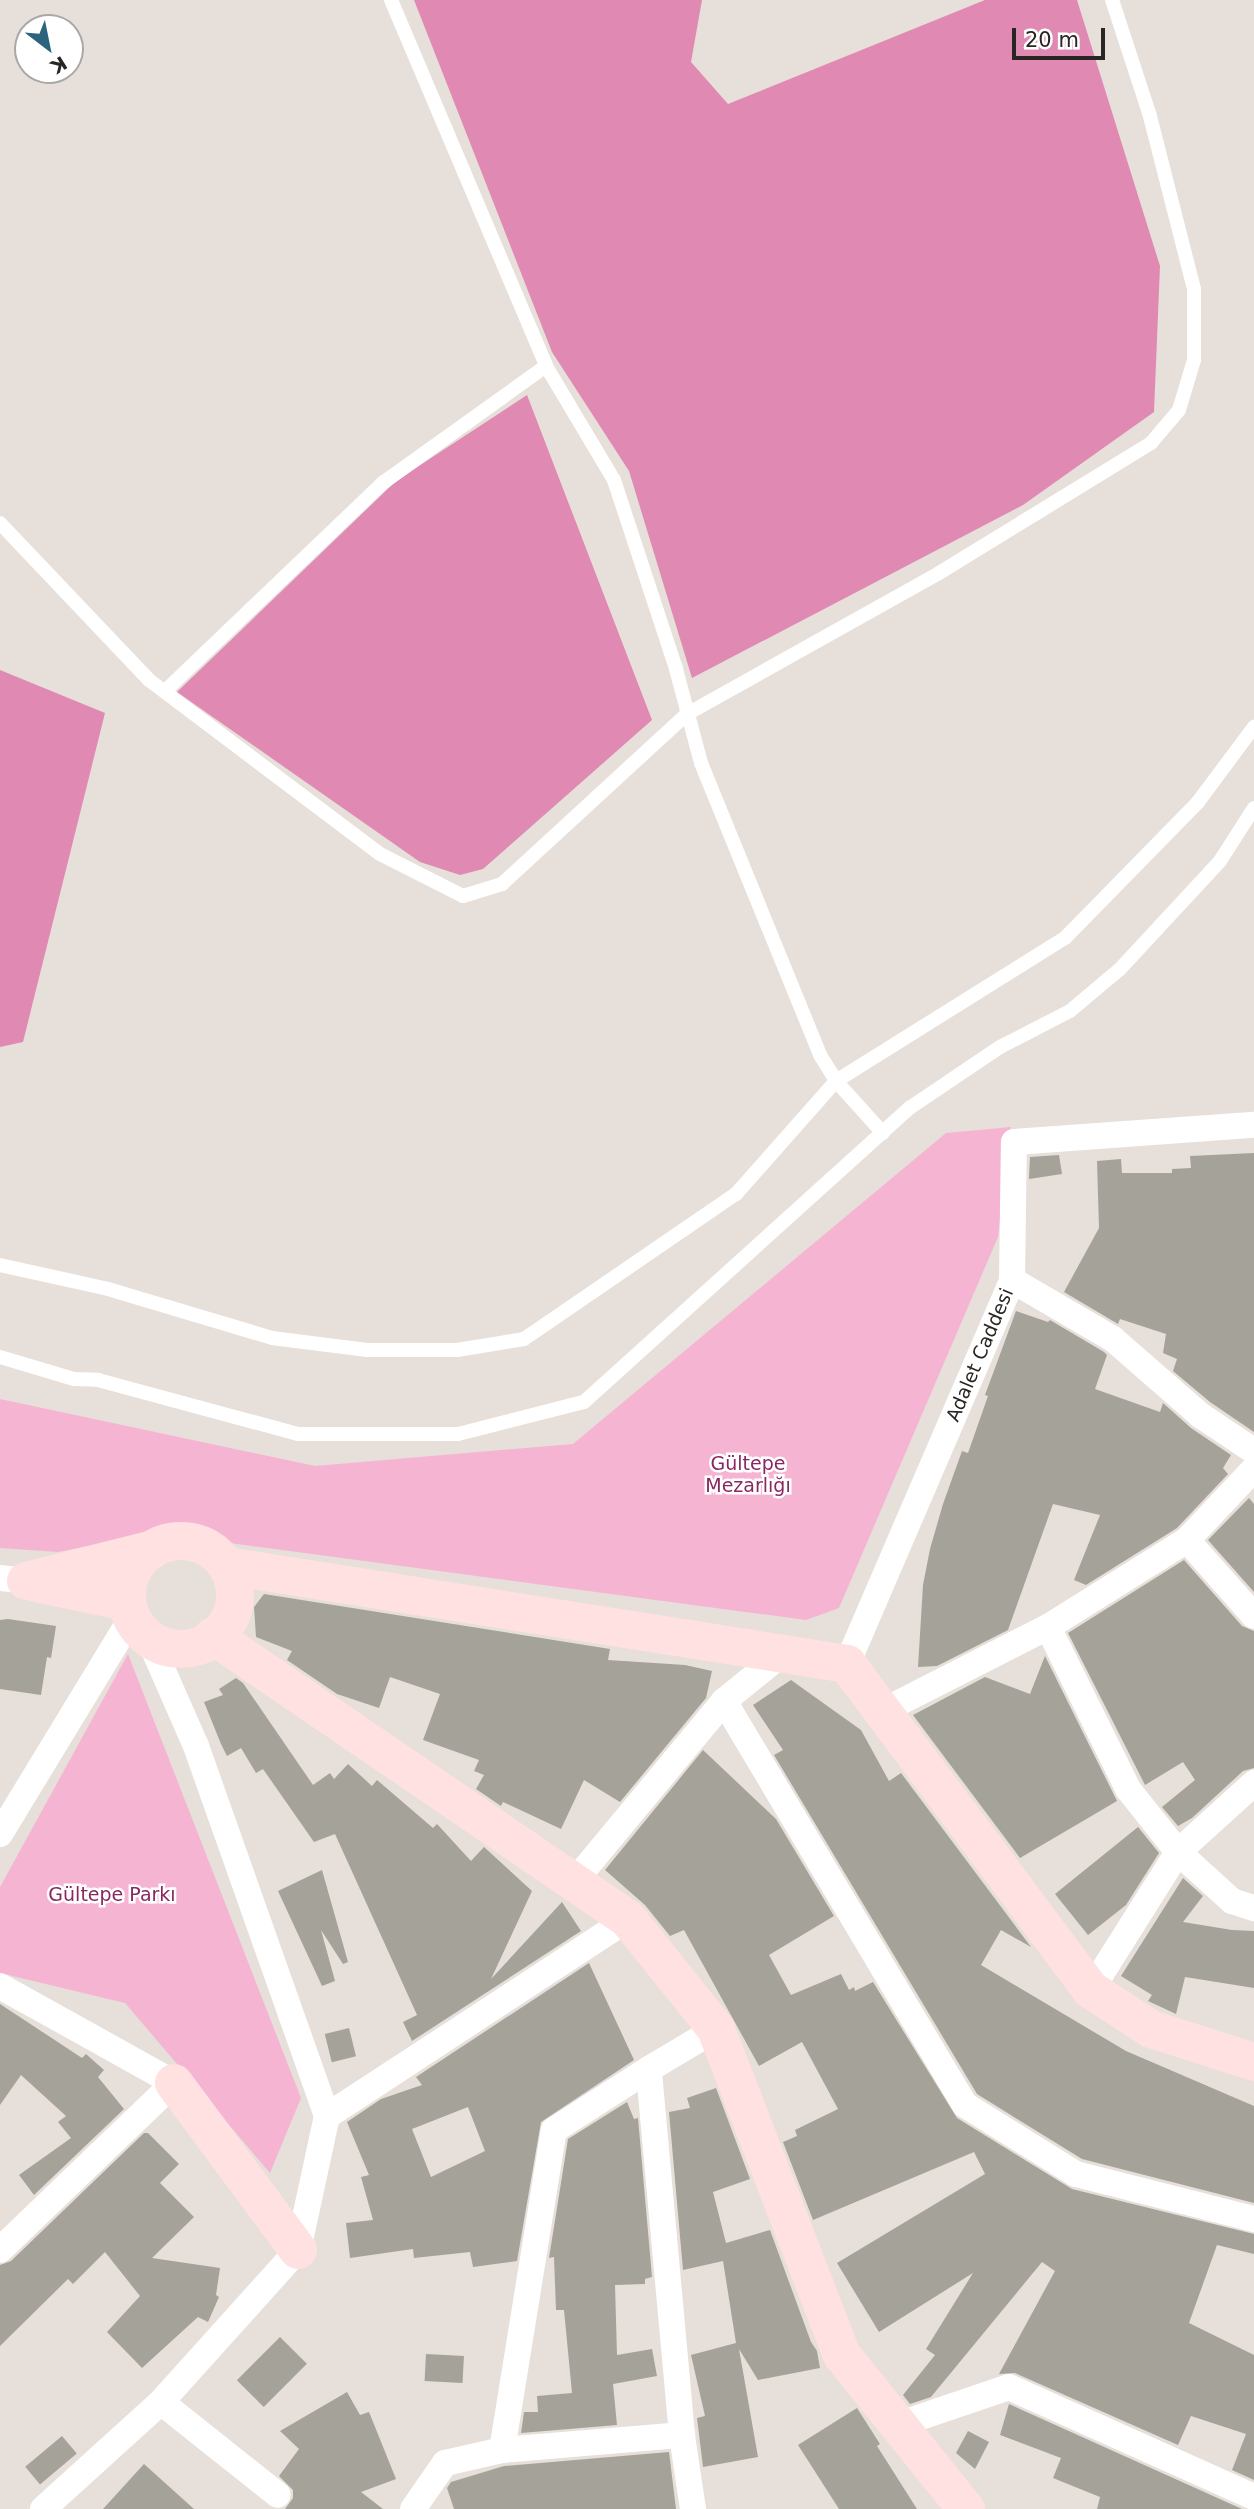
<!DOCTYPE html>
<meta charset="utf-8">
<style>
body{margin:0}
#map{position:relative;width:1254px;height:2509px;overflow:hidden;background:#e7dfd9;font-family:"DejaVu Sans",sans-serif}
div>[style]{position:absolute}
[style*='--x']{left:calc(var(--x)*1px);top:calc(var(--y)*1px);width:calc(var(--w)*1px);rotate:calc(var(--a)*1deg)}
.green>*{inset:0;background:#f6b4d3}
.forest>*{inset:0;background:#df89b3}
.building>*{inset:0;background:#a5a29a;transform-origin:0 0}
.lane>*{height:14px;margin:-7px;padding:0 7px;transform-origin:7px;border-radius:7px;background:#fff}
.street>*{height:26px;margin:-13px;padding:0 13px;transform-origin:13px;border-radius:13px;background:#fff}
.secondary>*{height:38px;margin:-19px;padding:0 19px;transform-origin:19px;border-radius:19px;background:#fee1e0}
.secondary>.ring{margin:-19px;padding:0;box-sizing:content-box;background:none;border:38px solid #fee1e0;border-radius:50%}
span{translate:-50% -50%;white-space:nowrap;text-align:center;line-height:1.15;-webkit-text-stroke:5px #fff;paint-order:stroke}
.street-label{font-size:19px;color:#282522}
.park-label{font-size:19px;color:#8a2760}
.north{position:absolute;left:14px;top:14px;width:70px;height:70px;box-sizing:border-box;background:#fff;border:2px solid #a9a8a7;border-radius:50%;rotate:148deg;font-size:19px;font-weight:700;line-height:28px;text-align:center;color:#282522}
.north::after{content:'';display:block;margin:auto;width:24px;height:32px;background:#2c647e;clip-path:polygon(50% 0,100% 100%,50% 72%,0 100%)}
.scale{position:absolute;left:1012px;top:28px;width:93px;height:32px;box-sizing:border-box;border:4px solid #282522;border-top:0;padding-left:9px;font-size:21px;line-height:24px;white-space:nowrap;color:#282522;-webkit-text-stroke:5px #fff;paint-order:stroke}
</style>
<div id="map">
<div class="green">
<i style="clip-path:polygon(1011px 1127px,998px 1237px,839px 1608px,806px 1620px,155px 1533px,58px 1552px,0 1548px,0 1399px,315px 1466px,573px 1444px,946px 1133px)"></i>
<i style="clip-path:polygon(128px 1654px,301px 2098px,270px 2173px,125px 2003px,0 1973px,0 1887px)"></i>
</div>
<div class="forest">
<i style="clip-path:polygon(414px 0,702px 0,691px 62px,728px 104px,985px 0,1077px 0,1160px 266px,1154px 412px,1023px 505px,692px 678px,629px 471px,552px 352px)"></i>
<i style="clip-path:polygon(527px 395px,652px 720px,483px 869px,460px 875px,420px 862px,177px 692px,396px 481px)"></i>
<i style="clip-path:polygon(0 670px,105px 713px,23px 1042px,0 1047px)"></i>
</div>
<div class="building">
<i style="clip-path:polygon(1254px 1153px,1254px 1432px,1210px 1402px,1173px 1371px,1177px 1359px,1163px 1353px,1166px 1334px,1120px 1319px,1118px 1324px,1064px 1292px,1099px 1228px,1097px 1161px,1121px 1159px,1122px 1173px,1172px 1173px,1172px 1169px,1191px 1168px,1190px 1156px)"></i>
<i style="clip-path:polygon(1059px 1155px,1062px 1174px,1029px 1179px,1030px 1157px)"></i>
<i style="clip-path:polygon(1016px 1311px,1048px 1322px,1050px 1320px,1104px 1352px,1107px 1355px,1095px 1389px,1160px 1412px,1163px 1403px,1191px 1428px,1231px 1455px,1223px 1468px,1228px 1474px,1177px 1528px,1086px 1585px,1074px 1580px,1100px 1515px,1053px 1504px,1008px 1630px,937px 1666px,918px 1667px,923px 1585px,930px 1549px,943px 1504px,962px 1451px,968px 1453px,988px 1396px,985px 1395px)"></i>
<i style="clip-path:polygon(1249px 1498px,1254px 1504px,1254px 1592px,1208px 1540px)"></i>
<i style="clip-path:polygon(1184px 1560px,1242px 1626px,1254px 1631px,1254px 1768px,1243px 1771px,1192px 1818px,1178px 1826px,1162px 1807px,1195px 1780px,1183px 1762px,1145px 1785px,1068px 1633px)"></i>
<i style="clip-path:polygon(264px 1594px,610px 1649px,608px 1660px,685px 1665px,712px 1671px,706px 1698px,620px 1802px,584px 1780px,561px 1829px,503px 1802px,501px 1806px,476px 1789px,484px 1775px,474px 1771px,479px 1760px,423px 1740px,440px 1694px,390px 1677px,379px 1708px,337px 1694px,287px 1660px,292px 1651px,256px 1637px,254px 1607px)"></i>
<i style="clip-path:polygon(8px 1619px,56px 1626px,51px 1658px,47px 1657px,41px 1695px,0 1689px,0 1620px)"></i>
<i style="clip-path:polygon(1045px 1656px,1117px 1801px,1020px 1858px,913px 1715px,985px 1677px,1030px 1694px)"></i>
<i style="clip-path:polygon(236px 1678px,243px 1683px,313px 1785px,330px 1773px,334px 1779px,348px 1764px,372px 1786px,377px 1780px,433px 1828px,437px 1824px,471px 1861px,484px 1847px,532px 1891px,491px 1979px,562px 1902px,581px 1931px,412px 2041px,403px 2022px,417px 2015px,335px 1834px,314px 1842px,263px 1769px,256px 1773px,241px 1748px,227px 1756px,221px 1744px,204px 1702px,223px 1695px,219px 1689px)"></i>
<i style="clip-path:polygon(791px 1680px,861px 1730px,889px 1781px,901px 1773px,1031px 1947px,1001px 1930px,981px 1965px,1126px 2051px,1254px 2106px,1254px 2203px,1082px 2159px,977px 2094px,774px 1755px,783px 1750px,753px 1705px)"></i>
<i style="clip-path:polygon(703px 1750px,776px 1819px,834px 1916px,769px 1955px,791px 1995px,841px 1974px,849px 1990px,854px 1987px,855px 1991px,873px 1982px,957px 2118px,1072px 2189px,1254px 2234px,1254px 2254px,1217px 2245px,1189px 2323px,1254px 2355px,1254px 2480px,1232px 2470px,1246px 2434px,1191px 2416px,1178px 2445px,1015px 2373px,999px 2374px,1055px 2271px,1042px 2262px,931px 2397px,910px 2404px,903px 2395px,935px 2355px,926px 2349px,973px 2273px,879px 2332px,837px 2263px,985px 2174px,974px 2152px,813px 2220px,783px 2142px,797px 2136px,795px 2130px,838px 2109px,802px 2042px,759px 2066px,684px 1930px,670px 1936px,645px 1905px,605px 1870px)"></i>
<i style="clip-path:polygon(1138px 1827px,1159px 1853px,1126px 1905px,1088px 1935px,1055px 1894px)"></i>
<i style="clip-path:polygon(322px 1870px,348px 1962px,343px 1964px,321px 1930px,335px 1981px,322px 1986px,278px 1891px)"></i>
<i style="clip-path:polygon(1183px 1878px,1203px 1896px,1183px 1922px,1232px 1930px,1254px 1931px,1254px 1988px,1185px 1977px,1176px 2014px,1148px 2001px,1152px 1995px,1121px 1976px)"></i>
<i style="clip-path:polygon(evenodd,589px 1963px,634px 2060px,541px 2122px,517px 2261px,473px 2267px,470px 2252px,414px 2258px,413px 2249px,350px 2258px,346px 2223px,373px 2220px,361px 2177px,369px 2175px,347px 2122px,381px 2099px,422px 2085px,416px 2077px,589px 1963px,468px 2107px,485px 2151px,431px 2177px,412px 2129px,468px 2107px)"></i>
<i style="clip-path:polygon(0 2004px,82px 2058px,86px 2054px,104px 2070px,98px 2077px,124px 2109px,34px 2195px,19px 2175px,71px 2138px,58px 2122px,66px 2116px,21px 2075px,0 2105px)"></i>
<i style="left:349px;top:2028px;width:29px;height:25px;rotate:76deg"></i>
<i style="clip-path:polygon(716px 2088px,750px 2179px,713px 2192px,726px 2243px,770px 2230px,811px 2342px,817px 2351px,820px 2368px,758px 2380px,739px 2349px,758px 2457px,703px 2467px,697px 2418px,705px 2416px,691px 2355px,736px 2343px,723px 2261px,683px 2270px,669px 2112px,690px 2108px,687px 2098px)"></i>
<i style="clip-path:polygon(627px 2102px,634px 2119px,638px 2118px,652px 2277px,645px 2279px,645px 2284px,615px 2285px,617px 2355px,652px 2349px,657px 2376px,613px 2384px,617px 2425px,521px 2433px,524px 2412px,538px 2412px,537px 2396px,572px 2393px,564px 2310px,556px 2310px,554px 2257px,549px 2258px,568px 2139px)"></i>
<i style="clip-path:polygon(144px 2133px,148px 2133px,179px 2164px,160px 2183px,194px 2217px,152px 2258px,220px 2268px,216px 2295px,219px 2297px,208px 2322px,198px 2317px,142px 2368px,107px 2332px,140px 2296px,105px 2252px,73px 2284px,68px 2279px,0 2346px,0 2265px,11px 2261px)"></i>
<i style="left:280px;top:2337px;width:38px;height:61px;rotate:45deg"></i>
<i style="left:426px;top:2354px;width:38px;height:27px;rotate:3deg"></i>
<i style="clip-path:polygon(347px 2392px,360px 2415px,369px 2412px,396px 2479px,361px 2492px,383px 2509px,285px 2509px,293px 2498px,293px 2490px,279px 2476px,299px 2449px,280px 2431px)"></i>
<i style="clip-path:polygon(1009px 2404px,1242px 2509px,1097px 2509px,1100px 2497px,1053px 2478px,1061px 2458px,1000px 2435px)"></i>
<i style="clip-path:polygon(857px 2408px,880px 2444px,877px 2446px,917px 2509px,839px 2509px,798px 2445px)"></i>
<i style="clip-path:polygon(968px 2431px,989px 2442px,975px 2469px,956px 2453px)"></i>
<i style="left:62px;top:2436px;width:23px;height:48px;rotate:50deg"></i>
<i style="clip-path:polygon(669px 2452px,676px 2509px,454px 2509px,447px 2488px,451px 2482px,504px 2466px)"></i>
<i style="clip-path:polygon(144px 2464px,194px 2509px,103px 2509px)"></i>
</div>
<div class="lane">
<i style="--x:391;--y:0;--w:397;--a:67"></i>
<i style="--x:546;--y:366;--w:133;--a:59.2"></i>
<i style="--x:614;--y:480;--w:199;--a:71.8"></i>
<i style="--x:676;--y:669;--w:97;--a:75.1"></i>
<i style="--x:701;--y:763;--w:315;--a:67.8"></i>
<i style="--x:820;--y:1055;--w:31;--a:58"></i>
<i style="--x:836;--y:1081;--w:70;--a:47.9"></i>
<i style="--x:0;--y:523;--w:216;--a:46.5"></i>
<i style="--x:149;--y:680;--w:289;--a:37"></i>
<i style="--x:380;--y:854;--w:93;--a:26.8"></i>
<i style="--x:463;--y:896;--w:41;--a:-17.1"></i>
<i style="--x:502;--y:884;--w:251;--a:-42.6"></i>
<i style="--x:687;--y:714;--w:289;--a:-29.2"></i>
<i style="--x:939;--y:573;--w:249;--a:-31.5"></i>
<i style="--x:1151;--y:443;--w:43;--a:-49.7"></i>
<i style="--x:1179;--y:410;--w:52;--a:-73.3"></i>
<i style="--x:1194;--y:360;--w:71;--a:-90"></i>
<i style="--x:1194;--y:289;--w:179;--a:-104.3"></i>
<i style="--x:1150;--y:116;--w:122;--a:-108.1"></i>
<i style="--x:165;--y:691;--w:303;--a:-43.7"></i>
<i style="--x:384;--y:482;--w:199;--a:-35.6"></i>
<i style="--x:0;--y:1265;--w:111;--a:12.5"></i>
<i style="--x:108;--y:1289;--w:171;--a:16.6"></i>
<i style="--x:272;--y:1338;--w:96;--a:7.2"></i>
<i style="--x:367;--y:1350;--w:90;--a:0"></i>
<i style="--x:457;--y:1350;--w:68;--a:-9.3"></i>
<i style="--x:524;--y:1339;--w:257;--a:-34.4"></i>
<i style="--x:736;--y:1194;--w:151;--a:-48.5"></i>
<i style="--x:836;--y:1081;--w:270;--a:-32"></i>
<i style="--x:1065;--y:938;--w:190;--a:-45.6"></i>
<i style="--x:1198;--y:802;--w:94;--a:-53.3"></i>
<i style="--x:0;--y:1357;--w:77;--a:16.6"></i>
<i style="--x:74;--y:1379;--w:24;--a:2"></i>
<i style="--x:98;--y:1380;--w:207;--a:15.1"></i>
<i style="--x:298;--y:1434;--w:160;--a:0"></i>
<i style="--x:458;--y:1434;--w:130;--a:-14.3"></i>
<i style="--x:584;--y:1402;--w:440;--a:-42.1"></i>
<i style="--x:911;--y:1107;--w:107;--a:-34"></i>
<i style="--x:1000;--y:1047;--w:79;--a:-27.2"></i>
<i style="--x:1070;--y:1011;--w:65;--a:-40"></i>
<i style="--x:1120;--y:969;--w:147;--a:-47.2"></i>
<i style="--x:1220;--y:861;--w:63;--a:-57.3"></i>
</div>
<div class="street">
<i style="--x:1012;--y:1280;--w:138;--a:-89.2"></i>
<i style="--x:1014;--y:1142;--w:241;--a:-4.1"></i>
<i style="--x:1187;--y:1540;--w:101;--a:48.6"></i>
<i style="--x:0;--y:1578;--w:26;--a:7"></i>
<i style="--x:1048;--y:1627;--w:181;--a:63.7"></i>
<i style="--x:1128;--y:1789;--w:80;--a:51.6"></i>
<i style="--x:1178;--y:1852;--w:73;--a:42.2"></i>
<i style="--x:1232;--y:1901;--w:23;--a:18"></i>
<i style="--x:782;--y:1654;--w:75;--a:141"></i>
<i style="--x:724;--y:1701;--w:470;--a:59.2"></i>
<i style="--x:965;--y:2105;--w:131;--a:31.9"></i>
<i style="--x:1076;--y:2174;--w:184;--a:14.2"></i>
<i style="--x:847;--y:1664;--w:418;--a:-66.7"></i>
<i style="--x:1012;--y:1280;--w:117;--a:30.3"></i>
<i style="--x:1113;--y:1339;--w:116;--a:41.1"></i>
<i style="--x:1200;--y:1415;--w:65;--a:33.7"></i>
<i style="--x:881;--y:1712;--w:187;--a:-27"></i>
<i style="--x:1048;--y:1627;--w:164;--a:-32"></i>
<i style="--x:1187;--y:1540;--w:98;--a:-46.7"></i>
<i style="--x:0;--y:1834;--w:254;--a:-58.7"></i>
<i style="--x:573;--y:1883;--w:236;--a:-50.3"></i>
<i style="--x:0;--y:1986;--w:199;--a:29.1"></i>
<i style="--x:174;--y:2083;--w:241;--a:136.2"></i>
<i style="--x:1091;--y:1990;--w:163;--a:-57.8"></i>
<i style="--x:1178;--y:1852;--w:103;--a:-42.2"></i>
<i style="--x:327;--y:2116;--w:360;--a:-33.2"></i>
<i style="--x:161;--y:2402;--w:149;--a:38.5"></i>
<i style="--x:897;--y:2425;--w:118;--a:-18.7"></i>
<i style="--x:1009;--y:2387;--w:269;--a:24.2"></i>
<i style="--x:502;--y:2450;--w:324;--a:-80.8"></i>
<i style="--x:554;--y:2130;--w:113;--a:-32.7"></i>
<i style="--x:43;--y:2509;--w:159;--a:-42.2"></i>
<i style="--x:161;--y:2402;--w:205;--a:-48"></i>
<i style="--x:298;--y:2250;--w:137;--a:-77.8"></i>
<i style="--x:327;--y:2116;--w:393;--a:-109.5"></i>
<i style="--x:196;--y:1746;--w:117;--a:-113.7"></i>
<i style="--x:413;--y:2509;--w:56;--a:-55.2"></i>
<i style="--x:445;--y:2463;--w:58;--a:-12.8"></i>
<i style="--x:502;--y:2450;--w:181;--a:-4.8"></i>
<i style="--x:693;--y:2509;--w:75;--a:-98.5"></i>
<i style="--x:682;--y:2435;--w:367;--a:-95.2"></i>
<i style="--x:649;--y:2069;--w:78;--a:-30.8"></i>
</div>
<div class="secondary">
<i class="ring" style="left:127px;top:1541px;width:70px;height:70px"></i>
<i style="--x:227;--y:1566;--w:628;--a:8.98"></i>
<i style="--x:847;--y:1664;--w:407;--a:53.2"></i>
<i style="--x:1091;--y:1990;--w:72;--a:33"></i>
<i style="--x:1151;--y:2029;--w:108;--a:17.8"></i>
<i style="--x:26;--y:1581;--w:131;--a:-14.1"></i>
<i style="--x:35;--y:1583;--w:94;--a:11.7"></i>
<i style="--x:213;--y:1636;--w:502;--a:34.29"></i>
<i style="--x:628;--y:1919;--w:141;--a:51.3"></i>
<i style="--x:716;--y:2029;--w:350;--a:68.9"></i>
<i style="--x:842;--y:2355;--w:198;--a:51.2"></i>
<i style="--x:174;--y:2083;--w:208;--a:53.4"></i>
</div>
<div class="street-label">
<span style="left:980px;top:1355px;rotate:-67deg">Adalet Caddesi</span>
</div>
<div class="park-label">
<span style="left:748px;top:1475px">Gültepe<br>Mezarlığı</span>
<span style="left:112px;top:1895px">Gültepe Parkı</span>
</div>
<div class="north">K</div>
<div class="scale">20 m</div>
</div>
